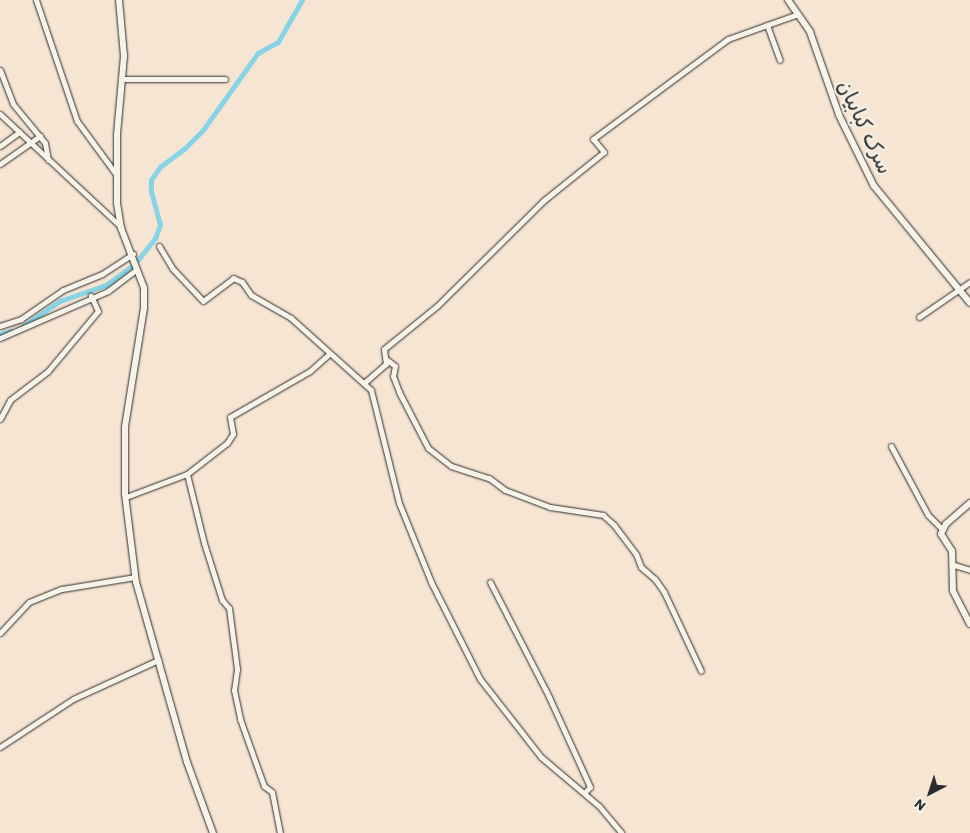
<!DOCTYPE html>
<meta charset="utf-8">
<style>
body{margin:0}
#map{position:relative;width:970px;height:833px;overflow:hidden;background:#f7e5d4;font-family:Itim,"Playpen Sans Arabic",sans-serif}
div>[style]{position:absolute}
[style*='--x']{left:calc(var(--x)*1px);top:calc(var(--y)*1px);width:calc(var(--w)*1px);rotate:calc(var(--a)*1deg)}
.canal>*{height:4.5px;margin:-2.25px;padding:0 2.25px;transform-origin:2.25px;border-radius:2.25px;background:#86d4e5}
.roads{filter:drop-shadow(0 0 1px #2b2b2b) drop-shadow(0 0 1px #2b2b2b)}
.minor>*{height:5px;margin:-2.5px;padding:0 2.5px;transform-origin:2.5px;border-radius:2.5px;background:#f7f3e8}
.tertiary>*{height:6px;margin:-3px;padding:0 3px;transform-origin:3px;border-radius:3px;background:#f7f3e8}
span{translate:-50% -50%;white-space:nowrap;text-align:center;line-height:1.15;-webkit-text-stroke:4px #f7f3e8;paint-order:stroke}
.street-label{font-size:21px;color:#2b2b2b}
.north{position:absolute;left:905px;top:768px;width:50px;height:50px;-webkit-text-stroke:4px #f7f3e8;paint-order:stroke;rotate:220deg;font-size:14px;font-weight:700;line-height:20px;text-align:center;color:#2b2b2b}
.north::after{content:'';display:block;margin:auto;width:18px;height:22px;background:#2b2b2b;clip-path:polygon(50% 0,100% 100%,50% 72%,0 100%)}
</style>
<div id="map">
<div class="canal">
<i style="--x:138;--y:260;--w:28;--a:-52"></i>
<i style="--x:155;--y:238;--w:14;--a:-69"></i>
<i style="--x:160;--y:225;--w:34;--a:-105"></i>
<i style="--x:151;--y:192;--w:12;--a:-90"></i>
<i style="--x:151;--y:180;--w:16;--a:-55"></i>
<i style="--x:160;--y:167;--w:30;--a:-37"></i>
<i style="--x:184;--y:149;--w:27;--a:-45"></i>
<i style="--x:203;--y:130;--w:95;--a:-54.5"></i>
<i style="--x:258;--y:53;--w:23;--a:-29"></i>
<i style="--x:278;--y:42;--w:48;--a:-60.3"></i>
<i style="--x:23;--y:326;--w:45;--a:-34"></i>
<i style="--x:60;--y:301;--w:49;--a:-19.2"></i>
<i style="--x:106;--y:285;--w:32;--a:-36"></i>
<i style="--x:0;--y:334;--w:11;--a:-15"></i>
</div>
<div class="roads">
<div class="minor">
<i style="--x:36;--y:0;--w:128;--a:71.3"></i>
<i style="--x:77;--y:121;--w:66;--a:53.7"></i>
<i style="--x:767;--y:25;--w:37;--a:70"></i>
<i style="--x:0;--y:70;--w:36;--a:69"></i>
<i style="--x:13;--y:104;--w:50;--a:50.6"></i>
<i style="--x:45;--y:143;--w:17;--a:80"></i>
<i style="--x:122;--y:79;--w:103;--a:0"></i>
<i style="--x:0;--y:114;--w:166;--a:43"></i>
<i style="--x:0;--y:146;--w:24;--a:-36"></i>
<i style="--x:0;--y:164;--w:49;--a:-35"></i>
<i style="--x:159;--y:246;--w:26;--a:59"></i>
<i style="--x:172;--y:268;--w:45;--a:46.8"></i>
<i style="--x:203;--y:301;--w:38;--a:-37"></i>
<i style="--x:233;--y:278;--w:10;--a:24"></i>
<i style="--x:242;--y:282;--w:16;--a:55"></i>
<i style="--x:251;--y:295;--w:46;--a:29.9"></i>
<i style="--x:291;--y:318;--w:108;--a:42"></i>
<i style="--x:371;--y:390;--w:116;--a:76.1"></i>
<i style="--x:399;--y:503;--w:85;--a:67.9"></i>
<i style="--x:431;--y:582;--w:109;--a:63.2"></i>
<i style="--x:480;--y:679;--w:99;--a:52"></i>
<i style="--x:541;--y:757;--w:76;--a:40.2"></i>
<i style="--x:599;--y:806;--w:35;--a:50"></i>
<i style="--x:919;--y:317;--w:62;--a:-34.5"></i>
<i style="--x:0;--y:326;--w:22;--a:-18"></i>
<i style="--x:21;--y:319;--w:51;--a:-34.6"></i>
<i style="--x:63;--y:290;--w:42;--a:-22.3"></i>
<i style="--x:102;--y:274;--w:37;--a:-33"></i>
<i style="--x:0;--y:338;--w:118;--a:-23.5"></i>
<i style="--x:108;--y:291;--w:36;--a:-37"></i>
<i style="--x:386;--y:359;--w:11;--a:38"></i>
<i style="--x:395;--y:366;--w:10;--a:101"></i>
<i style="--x:393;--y:376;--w:17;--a:69"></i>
<i style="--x:399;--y:392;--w:63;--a:62.6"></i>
<i style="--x:428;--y:448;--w:29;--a:38"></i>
<i style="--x:451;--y:466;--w:40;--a:18"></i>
<i style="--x:489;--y:478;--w:20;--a:37"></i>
<i style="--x:505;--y:490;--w:48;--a:20.7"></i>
<i style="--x:550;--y:507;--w:54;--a:8.6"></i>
<i style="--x:603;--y:515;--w:15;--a:42"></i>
<i style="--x:614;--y:525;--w:36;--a:53"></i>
<i style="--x:636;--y:554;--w:14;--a:69"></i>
<i style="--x:641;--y:567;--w:18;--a:41"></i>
<i style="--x:655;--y:579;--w:16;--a:55"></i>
<i style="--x:664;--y:592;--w:87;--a:64.9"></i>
<i style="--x:364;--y:383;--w:29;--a:-41"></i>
<i style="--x:386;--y:364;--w:15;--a:-98"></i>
<i style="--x:384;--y:349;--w:68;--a:-39.1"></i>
<i style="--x:437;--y:306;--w:149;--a:-44.7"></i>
<i style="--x:543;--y:201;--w:78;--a:-38.8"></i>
<i style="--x:604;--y:152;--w:17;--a:-130"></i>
<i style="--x:593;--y:139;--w:168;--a:-36.5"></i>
<i style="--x:728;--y:39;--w:74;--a:-19.7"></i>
<i style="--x:0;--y:419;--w:21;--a:-62"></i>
<i style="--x:10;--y:400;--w:48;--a:-37.3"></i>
<i style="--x:48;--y:371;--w:78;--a:-50.2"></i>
<i style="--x:98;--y:311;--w:17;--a:-115"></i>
<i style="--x:891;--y:446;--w:78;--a:61.8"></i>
<i style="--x:928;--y:515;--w:20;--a:45"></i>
<i style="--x:187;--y:474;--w:71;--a:76.2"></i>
<i style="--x:204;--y:543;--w:60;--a:72.5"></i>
<i style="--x:222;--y:600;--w:11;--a:49"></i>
<i style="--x:229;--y:608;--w:62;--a:82.5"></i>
<i style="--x:237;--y:669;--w:21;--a:98"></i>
<i style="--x:234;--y:690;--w:30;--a:78"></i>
<i style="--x:240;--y:719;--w:71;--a:70.3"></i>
<i style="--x:264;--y:786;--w:10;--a:37"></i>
<i style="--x:272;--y:792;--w:42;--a:79"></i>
<i style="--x:126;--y:497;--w:65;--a:-20.7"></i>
<i style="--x:187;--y:474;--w:51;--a:-37.8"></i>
<i style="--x:227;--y:443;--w:11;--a:-56"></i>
<i style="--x:233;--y:434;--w:17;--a:-100"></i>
<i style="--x:230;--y:417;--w:92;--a:-29.9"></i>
<i style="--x:310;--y:371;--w:25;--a:-42"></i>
<i style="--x:954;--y:565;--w:17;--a:17"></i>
<i style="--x:490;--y:582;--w:129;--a:62.8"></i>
<i style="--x:549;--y:697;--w:99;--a:65.5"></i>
<i style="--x:590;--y:787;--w:8;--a:135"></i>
<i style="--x:0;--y:633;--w:42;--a:-46.9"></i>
<i style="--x:29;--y:602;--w:35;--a:-22"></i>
<i style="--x:62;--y:589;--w:74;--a:-9.3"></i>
<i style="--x:0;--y:747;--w:87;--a:-33.3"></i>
<i style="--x:73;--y:699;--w:94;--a:-24.6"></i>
</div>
<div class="tertiary">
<i style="--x:119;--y:0;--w:56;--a:84.9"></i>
<i style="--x:124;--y:56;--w:79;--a:95.1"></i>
<i style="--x:117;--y:135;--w:68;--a:90"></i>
<i style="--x:117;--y:203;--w:25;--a:81"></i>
<i style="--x:121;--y:228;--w:64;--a:69"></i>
<i style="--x:144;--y:288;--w:20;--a:90"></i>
<i style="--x:144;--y:308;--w:121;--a:99.1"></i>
<i style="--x:125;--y:427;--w:67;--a:90"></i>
<i style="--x:125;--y:494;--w:89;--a:82.9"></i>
<i style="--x:136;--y:582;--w:187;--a:74.2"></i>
<i style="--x:187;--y:762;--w:76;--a:69.9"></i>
<i style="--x:788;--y:0;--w:39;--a:55"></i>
<i style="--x:810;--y:32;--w:88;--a:70.7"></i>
<i style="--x:839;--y:115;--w:79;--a:63.8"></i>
<i style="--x:874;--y:186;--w:151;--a:50.6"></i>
<i style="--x:970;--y:503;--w:32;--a:139"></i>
<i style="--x:946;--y:524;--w:11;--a:117"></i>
<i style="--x:941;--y:534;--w:20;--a:57"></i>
<i style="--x:952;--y:551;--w:40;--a:88.6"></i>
<i style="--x:953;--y:591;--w:37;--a:63"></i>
</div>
</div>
<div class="street-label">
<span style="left:865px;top:127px;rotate:65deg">سرک کبابیان</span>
</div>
<div class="north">N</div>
</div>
